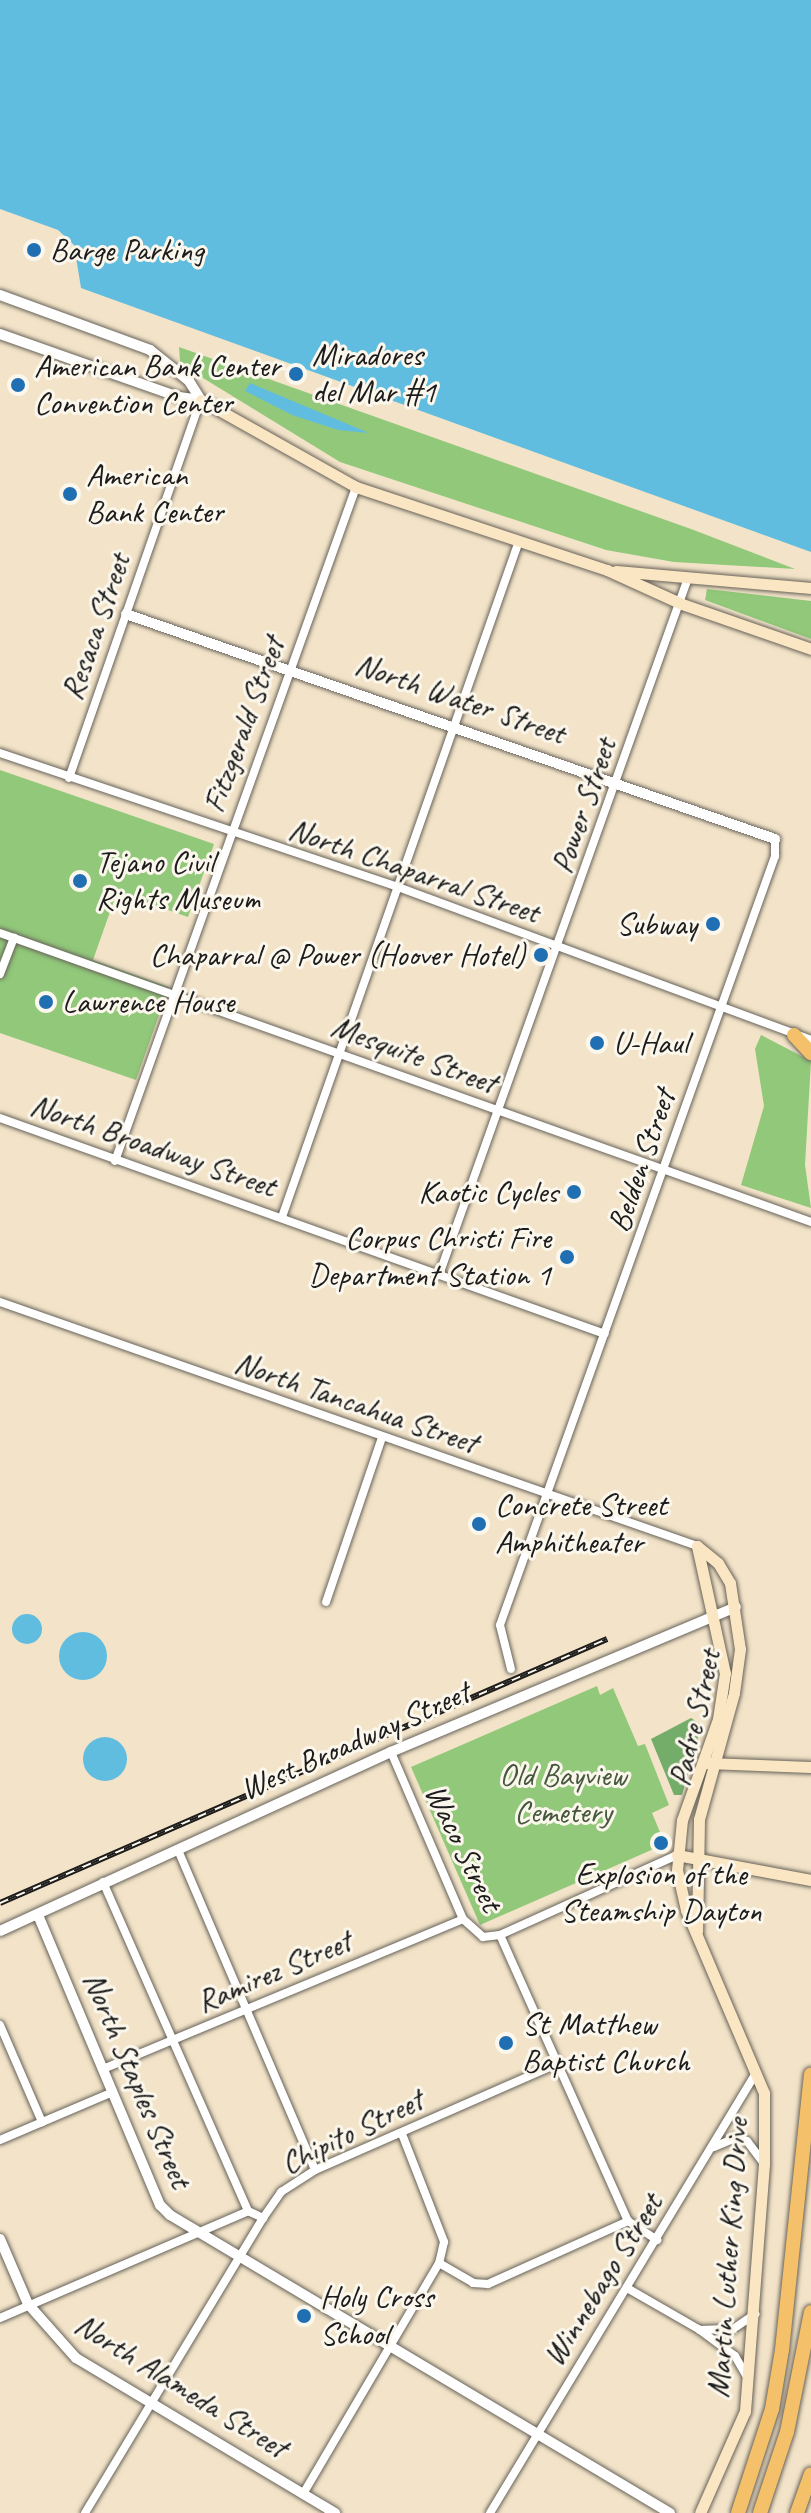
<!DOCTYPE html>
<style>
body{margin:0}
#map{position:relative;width:811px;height:2513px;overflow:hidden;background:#f3e4c9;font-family:Caveat,sans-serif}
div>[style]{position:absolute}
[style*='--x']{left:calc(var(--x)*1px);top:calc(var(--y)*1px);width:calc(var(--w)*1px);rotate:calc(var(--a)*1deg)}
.green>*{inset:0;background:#91c87a}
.forest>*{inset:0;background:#74ac6a}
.water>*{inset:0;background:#61bddf}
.round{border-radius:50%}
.roads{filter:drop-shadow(0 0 2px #676259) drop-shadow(0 0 2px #676259)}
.minor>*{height:8px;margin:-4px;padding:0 4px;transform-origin:4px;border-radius:4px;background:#fff}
.tertiary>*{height:10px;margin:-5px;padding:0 5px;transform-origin:5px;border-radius:5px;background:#fff}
.secondary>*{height:11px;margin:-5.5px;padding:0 5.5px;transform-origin:5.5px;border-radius:5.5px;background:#fbe6c3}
.trunk>*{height:14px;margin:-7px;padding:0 7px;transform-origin:7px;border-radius:7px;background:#f4c16a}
.motorway>*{height:14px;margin:-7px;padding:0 7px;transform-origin:7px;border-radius:7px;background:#f4c16a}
.rail>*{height:6px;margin-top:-3px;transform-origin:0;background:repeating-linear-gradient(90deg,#fbf7ec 0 9px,#1c1c1c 0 18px);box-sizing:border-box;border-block:2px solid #1c1c1c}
.dots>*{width:22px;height:22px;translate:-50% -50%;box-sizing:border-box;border:4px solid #fbf7ec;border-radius:50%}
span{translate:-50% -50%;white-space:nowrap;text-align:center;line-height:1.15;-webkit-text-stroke:6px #fbf7ec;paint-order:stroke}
.poi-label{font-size:32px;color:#1c1c1c}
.left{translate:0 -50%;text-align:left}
.right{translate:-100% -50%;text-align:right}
.street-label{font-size:32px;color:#1c1c1c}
.park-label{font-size:32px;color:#45583d}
</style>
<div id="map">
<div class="green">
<i style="clip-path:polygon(179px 347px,691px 529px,795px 569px,674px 562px,606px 550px,340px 462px,190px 370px,180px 361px)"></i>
<i style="clip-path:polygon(707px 589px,811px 601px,811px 639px,705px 600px)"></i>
<i style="clip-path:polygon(0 770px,214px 844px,188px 917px,117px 892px,93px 960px,169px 987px,136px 1080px,0 1033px)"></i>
<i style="clip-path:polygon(761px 1035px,811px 1061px,805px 1165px,811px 1208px,741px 1185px,764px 1106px,755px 1049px)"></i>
<i style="clip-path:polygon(597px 1686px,600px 1695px,613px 1688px,638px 1746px,645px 1744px,669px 1805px,652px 1813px,665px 1844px,480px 1925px,411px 1767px)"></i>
</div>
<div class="forest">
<i style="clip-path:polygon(691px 1718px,702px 1725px,682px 1795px,674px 1795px,651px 1739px)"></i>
</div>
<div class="water">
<i style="clip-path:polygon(0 0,811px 0,811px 552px,81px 288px,74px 245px,58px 230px,0 209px)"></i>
<i style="clip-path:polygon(250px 383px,369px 433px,338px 430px,292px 415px,245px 391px)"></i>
<i class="round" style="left:12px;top:1614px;width:30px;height:30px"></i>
<i class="round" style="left:59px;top:1632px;width:48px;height:48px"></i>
<i class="round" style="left:83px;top:1737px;width:44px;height:44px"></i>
</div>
<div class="roads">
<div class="minor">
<i style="--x:0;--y:753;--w:420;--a:18.6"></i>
<i style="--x:398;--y:887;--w:440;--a:20.3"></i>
<i style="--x:69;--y:778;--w:400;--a:-70.8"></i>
<i style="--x:0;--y:933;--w:861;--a:19.61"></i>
<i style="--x:0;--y:974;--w:39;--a:-69"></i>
<i style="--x:0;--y:1118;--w:642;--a:19.65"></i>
<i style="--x:115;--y:1161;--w:716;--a:-70.32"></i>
<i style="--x:282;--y:1217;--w:713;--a:-70.68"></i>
<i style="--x:439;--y:1275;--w:740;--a:-70.34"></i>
<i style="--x:0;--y:1302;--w:738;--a:19.29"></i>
<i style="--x:326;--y:1602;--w:171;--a:-71.2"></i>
<i style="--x:511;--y:1669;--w:45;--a:-104"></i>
<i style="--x:500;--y:1625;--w:817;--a:-70.32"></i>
<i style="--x:775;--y:856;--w:17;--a:-90"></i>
<i style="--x:391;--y:1752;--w:182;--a:66.7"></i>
<i style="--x:463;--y:1919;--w:27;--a:42"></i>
<i style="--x:483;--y:1937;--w:17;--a:-7"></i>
<i style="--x:500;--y:1935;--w:194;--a:-24.3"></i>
<i style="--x:178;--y:1850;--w:348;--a:66.8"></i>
<i style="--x:103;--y:1882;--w:360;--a:66.2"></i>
<i style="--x:500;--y:1935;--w:313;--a:65.9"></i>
<i style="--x:628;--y:2221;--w:35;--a:33"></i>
<i style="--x:0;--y:2025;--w:106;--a:66.6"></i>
<i style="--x:103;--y:2069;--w:390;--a:-22.6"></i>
<i style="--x:402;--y:2134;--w:116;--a:68.7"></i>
<i style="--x:444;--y:2242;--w:22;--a:103"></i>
<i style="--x:0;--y:2140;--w:123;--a:-23"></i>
<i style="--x:714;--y:2147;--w:25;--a:-23"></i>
<i style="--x:737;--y:2137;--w:11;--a:22"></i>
<i style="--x:747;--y:2141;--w:26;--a:53"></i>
<i style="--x:627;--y:2288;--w:84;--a:29.9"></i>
<i style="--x:0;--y:2318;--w:270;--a:-23.3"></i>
<i style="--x:248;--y:2211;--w:17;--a:25"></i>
<i style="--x:263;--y:2218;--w:32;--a:-55"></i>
<i style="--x:281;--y:2192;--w:40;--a:-32.9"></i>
<i style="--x:315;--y:2170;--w:266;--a:-23.7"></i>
<i style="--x:746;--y:2375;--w:22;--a:-120"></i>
<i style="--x:735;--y:2356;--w:44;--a:-143.4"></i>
<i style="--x:700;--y:2330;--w:33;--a:-2"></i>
<i style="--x:733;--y:2329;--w:27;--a:-34"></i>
<i style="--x:303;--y:2494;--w:268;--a:-59.5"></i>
<i style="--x:439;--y:2263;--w:39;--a:30"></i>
<i style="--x:473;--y:2283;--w:15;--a:4"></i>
<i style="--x:488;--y:2284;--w:154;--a:-24.2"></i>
<i style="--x:85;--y:2513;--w:345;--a:-58.9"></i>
<i style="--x:490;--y:2513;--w:514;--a:-58.85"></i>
</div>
<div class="tertiary">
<i style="--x:0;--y:295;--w:160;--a:20.1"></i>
<i style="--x:150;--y:350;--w:50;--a:38.5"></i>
<i style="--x:189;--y:381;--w:22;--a:58"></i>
<i style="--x:0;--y:334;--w:190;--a:19.4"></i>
<i style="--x:179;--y:397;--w:22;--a:8"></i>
<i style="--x:126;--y:614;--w:687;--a:19.12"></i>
<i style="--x:38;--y:1915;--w:315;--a:67.2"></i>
<i style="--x:160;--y:2205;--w:14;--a:45"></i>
<i style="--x:170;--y:2215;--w:582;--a:30.79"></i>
<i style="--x:0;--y:1931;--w:430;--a:-24.6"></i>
<i style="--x:391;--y:1752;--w:374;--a:-22.8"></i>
<i style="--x:0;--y:2239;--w:71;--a:66.7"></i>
<i style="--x:28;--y:2304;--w:72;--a:48.4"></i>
<i style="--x:76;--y:2358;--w:302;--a:30.9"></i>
</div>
<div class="secondary">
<i style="--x:201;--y:400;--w:178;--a:29.3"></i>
<i style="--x:356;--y:487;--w:264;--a:18.3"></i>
<i style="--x:607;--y:570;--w:82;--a:24.4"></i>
<i style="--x:682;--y:604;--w:137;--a:19.2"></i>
<i style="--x:616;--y:571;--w:196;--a:5"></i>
<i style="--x:697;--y:1546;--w:130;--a:77.6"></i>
<i style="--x:725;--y:1673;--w:47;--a:98.7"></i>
<i style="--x:718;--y:1719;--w:107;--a:109.6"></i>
<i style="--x:682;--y:1820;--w:50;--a:95.7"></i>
<i style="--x:677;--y:1870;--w:41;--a:77.3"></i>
<i style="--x:686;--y:1910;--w:199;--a:66.9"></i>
<i style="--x:764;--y:2093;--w:71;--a:90"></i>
<i style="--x:764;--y:2164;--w:248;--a:94.4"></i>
<i style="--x:745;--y:2411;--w:111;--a:113.8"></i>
<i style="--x:697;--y:1546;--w:27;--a:39"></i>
<i style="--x:718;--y:1563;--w:23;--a:59"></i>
<i style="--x:730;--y:1583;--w:67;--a:81.4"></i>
<i style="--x:740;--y:1649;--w:44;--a:97.8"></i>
<i style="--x:734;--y:1693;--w:131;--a:105.5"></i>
<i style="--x:699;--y:1819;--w:112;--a:91"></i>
<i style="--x:707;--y:1763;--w:104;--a:2.2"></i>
<i style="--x:677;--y:1855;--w:136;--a:10.6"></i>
</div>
<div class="trunk">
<i style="--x:794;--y:1035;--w:25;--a:47"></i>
</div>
<div class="motorway">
<i style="--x:738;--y:2513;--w:109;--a:-71.9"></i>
<i style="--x:772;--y:2409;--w:60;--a:-80.4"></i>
<i style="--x:782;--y:2350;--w:277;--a:-84"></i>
<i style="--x:760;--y:2513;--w:85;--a:-71.6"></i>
<i style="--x:787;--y:2432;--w:122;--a:-78.7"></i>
<i style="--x:797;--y:2513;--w:41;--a:-70.3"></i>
</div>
</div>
<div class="rail">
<i style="--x:0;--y:1903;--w:662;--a:-23.51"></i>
</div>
<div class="dots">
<i style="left:34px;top:250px;background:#1f6fb2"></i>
<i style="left:296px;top:374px;background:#1f6fb2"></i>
<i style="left:18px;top:385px;background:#1f6fb2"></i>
<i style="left:70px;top:494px;background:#1f6fb2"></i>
<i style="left:80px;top:881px;background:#1f6fb2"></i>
<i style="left:713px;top:924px;background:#1f6fb2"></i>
<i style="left:541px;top:955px;background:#1f6fb2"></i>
<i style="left:46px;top:1002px;background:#1f6fb2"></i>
<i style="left:597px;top:1043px;background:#1f6fb2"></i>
<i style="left:574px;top:1192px;background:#1f6fb2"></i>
<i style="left:567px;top:1257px;background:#1f6fb2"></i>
<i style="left:479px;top:1524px;background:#1f6fb2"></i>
<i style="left:661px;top:1843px;background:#1f6fb2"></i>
<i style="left:506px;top:2043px;background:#1f6fb2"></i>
<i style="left:304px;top:2316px;background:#1f6fb2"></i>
</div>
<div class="poi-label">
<span class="left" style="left:50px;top:250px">Barge Parking</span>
<span class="left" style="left:312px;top:374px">Miradores<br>del Mar #1</span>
<span class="left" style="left:34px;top:385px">American Bank Center<br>Convention Center</span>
<span class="left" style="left:86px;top:494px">American<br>Bank Center</span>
<span class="left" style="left:96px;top:881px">Tejano Civil<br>Rights Museum</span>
<span class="right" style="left:697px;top:924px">Subway</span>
<span class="right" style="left:525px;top:955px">Chaparral @ Power (Hoover Hotel)</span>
<span class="left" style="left:62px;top:1002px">Lawrence House</span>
<span class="left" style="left:613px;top:1043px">U-Haul</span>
<span class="right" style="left:558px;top:1192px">Kaotic Cycles</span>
<span class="right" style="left:551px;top:1257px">Corpus Christi Fire<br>Department Station 1</span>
<span class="left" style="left:495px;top:1524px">Concrete Street<br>Amphitheater</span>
<span style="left:661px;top:1893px">Explosion of the<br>Steamship Dayton</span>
<span class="left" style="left:522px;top:2043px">St Matthew<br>Baptist Church</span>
<span class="left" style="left:320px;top:2316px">Holy Cross<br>School</span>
</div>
<div class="street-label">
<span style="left:96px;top:627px;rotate:-71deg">Resaca Street</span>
<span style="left:460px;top:699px;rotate:19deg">North Water Street</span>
<span style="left:244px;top:725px;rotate:-70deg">Fitzgerald Street</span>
<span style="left:584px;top:806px;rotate:-71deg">Power Street</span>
<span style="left:414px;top:871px;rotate:19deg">North Chaparral Street</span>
<span style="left:414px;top:1055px;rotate:20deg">Mesquite Street</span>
<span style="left:153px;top:1146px;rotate:19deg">North Broadway Street</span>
<span style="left:642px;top:1161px;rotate:-71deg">Belden Street</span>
<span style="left:356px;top:1403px;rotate:19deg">North Tancahua Street</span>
<span style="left:695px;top:1718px;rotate:-77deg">Padre Street</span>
<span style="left:355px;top:1741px;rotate:-24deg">West Broadway Street</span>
<span style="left:463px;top:1848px;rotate:64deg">Waco Street</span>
<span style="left:274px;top:1972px;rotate:-23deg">Ramirez Street</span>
<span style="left:137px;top:2080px;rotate:67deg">North Staples Street</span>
<span style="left:352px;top:2132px;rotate:-26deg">Chipito Street</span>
<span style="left:728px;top:2258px;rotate:-86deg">Martin Luther King Drive</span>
<span style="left:603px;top:2280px;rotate:-58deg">Winnebago Street</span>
<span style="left:181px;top:2386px;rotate:32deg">North Alameda Street</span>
</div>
<div class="park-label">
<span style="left:563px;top:1794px">Old Bayview<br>Cemetery</span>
</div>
</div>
